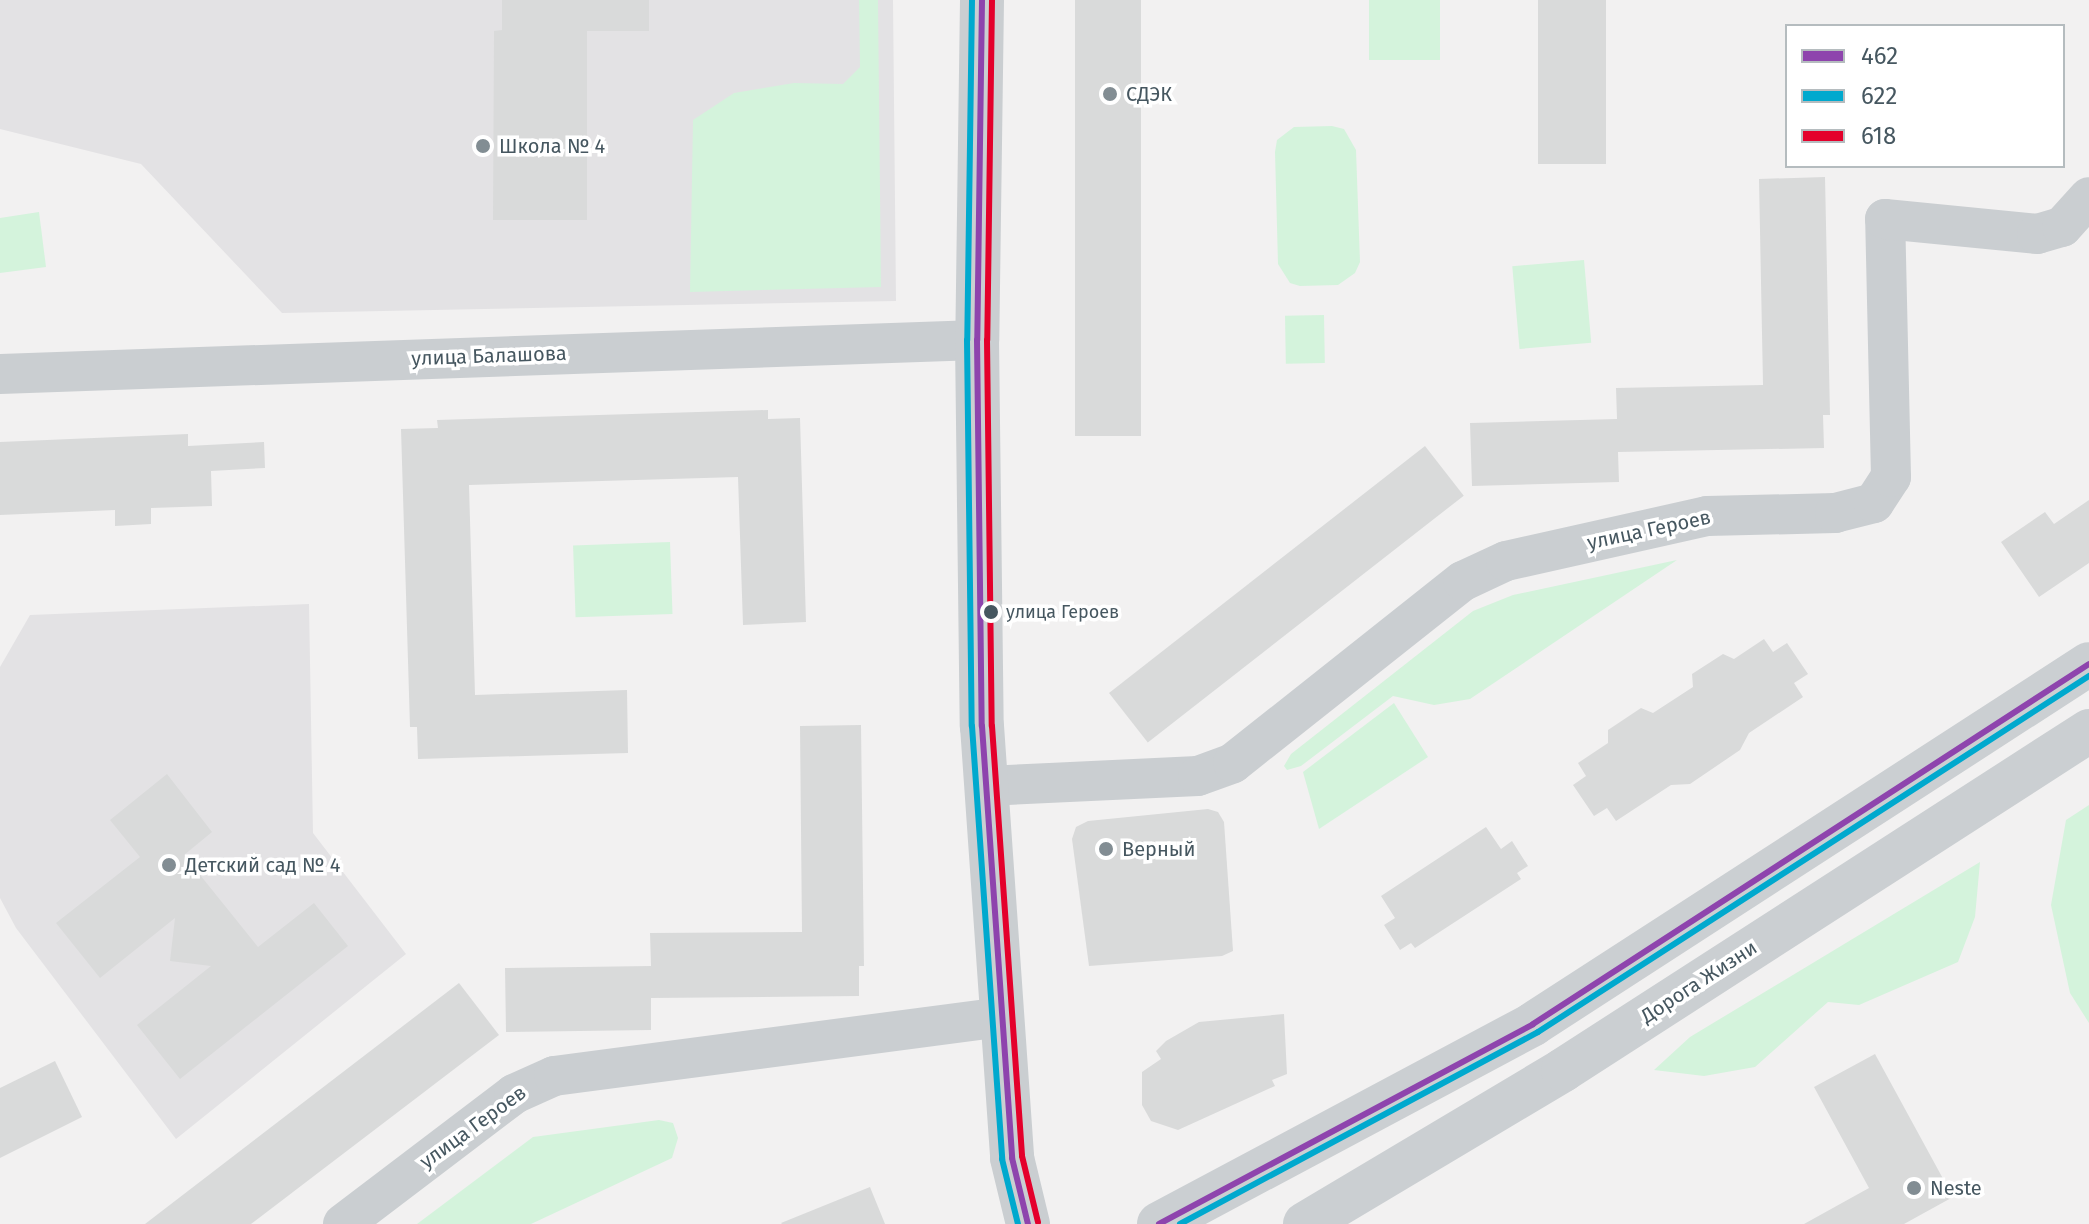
<!DOCTYPE html>
<meta charset="utf-8">
<style>
body{margin:0}
#map{position:relative;width:2089px;height:1224px;overflow:hidden;background:#f2f1f1;font-family:"Fira Sans",sans-serif}
div>[style]{position:absolute}
[style*='--x']{left:calc(var(--x)*1px);top:calc(var(--y)*1px);width:calc(var(--w)*1px);rotate:calc(var(--a)*1deg)}
.education>*{inset:0;background:#e3e2e4}
.green>*{inset:0;background:#d4f3dc;transform-origin:0 0}
.building>*{inset:0;background:#d9dada;transform-origin:0 0}
.minor>*{height:40px;margin:-20px;padding:0 20px;transform-origin:20px;border-radius:20px;background:#caced1}
.tertiary>*{height:44px;margin:-22px;padding:0 22px;transform-origin:22px;border-radius:22px;background:#caced1}
.secondary>*{height:44px;margin:-22px;padding:0 22px;transform-origin:22px;border-radius:22px;background:#cbcfd2}
.bus-1>*{height:6px;margin:-3px;padding:0 3px;transform-origin:3px;border-radius:3px;background:#8e44ad}
.bus-2>*{height:6px;margin:-3px;padding:0 3px;transform-origin:3px;border-radius:3px;background:#00a9ce}
.bus-3>*{height:6px;margin:-3px;padding:0 3px;transform-origin:3px;border-radius:3px;background:#e4002b}
.dots>*{width:22px;height:22px;translate:-50% -50%;box-sizing:border-box;border:4px solid #fff;border-radius:50%}
span{translate:-50% -50%;white-space:nowrap;text-align:center;line-height:1.15;-webkit-text-stroke:7px #fff;paint-order:stroke}
.bus-label{font-size:18px;color:#465760}
.left{translate:0 -50%;text-align:left}
.poi-label{font-size:20px;color:#465760}
.street-label{font-size:20px;color:#465760}
.legend{position:absolute;left:1785px;top:24px;width:280px;height:144px;box-sizing:border-box;background:#fff;border:2px solid #b5bcbf;margin:0;padding:10px 14px;list-style:none;font-size:24px;color:#465760}
.legend li{display:flex;align-items:center;gap:16px;height:40px}
.legend b{width:40px;border:2px solid #b5bcbf}
</style>
<div id="map">
<div class="education">
<i style="clip-path:polygon(0 0,893px 0,896px 301px,282px 313px,141px 164px,0 129px)"></i>
<i style="clip-path:polygon(309px 604px,313px 833px,406px 954px,176px 1139px,16px 928px,0 898px,0 667px,30px 615px)"></i>
</div>
<div class="green">
<i style="clip-path:polygon(859px 0,878px 0,881px 287px,690px 292px,693px 120px,734px 93px,794px 83px,843px 84px,860px 67px)"></i>
<i style="left:1369px;top:0;width:71px;height:60px"></i>
<i style="clip-path:polygon(1332px 126px,1344px 129px,1356px 150px,1360px 262px,1355px 273px,1338px 285px,1300px 286px,1290px 283px,1278px 264px,1275px 152px,1277px 140px,1294px 127px)"></i>
<i style="clip-path:polygon(39px 212px,46px 267px,0 273px,0 218px)"></i>
<i style="left:1584px;top:260px;width:83px;height:72px;rotate:85deg"></i>
<i style="left:1324px;top:315px;width:48px;height:39px;rotate:89deg"></i>
<i style="left:670px;top:542px;width:72px;height:97px;rotate:88deg"></i>
<i style="clip-path:polygon(1677px 560px,1470px 699px,1434px 705px,1393px 696px,1301px 766px,1287px 770px,1284px 766px,1291px 754px,1473px 611px,1513px 595px)"></i>
<i style="clip-path:polygon(1394px 703px,1428px 757px,1319px 829px,1303px 772px)"></i>
<i style="clip-path:polygon(2089px 805px,2089px 1023px,2070px 993px,2051px 905px,2066px 820px)"></i>
<i style="clip-path:polygon(1980px 862px,1975px 917px,1958px 962px,1859px 1005px,1828px 1002px,1755px 1067px,1704px 1076px,1654px 1070px,1690px 1037px)"></i>
<i style="clip-path:polygon(659px 1120px,673px 1123px,678px 1138px,672px 1158px,531px 1224px,417px 1224px,533px 1137px)"></i>
</div>
<div class="building">
<i style="clip-path:polygon(502px 0,649px 0,649px 31px,587px 31px,587px 220px,493px 220px,494px 31px,502px 30px)"></i>
<i style="left:1075px;top:0;width:66px;height:436px"></i>
<i style="left:1538px;top:0;width:68px;height:164px"></i>
<i style="clip-path:polygon(1825px 177px,1830px 415px,1823px 415px,1824px 448px,1618px 452px,1619px 482px,1472px 486px,1470px 423px,1617px 419px,1616px 388px,1763px 385px,1759px 179px)"></i>
<i style="clip-path:polygon(768px 410px,768px 419px,800px 418px,806px 622px,743px 625px,738px 477px,469px 485px,475px 695px,627px 690px,628px 753px,418px 759px,417px 727px,410px 727px,401px 429px,438px 428px,437px 420px)"></i>
<i style="clip-path:polygon(188px 434px,188px 446px,264px 442px,265px 468px,211px 471px,212px 506px,151px 508px,151px 524px,115px 526px,115px 510px,0 515px,0 442px)"></i>
<i style="left:1425px;top:446px;width:63px;height:401px;rotate:52deg"></i>
<i style="clip-path:polygon(2089px 500px,2089px 563px,2039px 597px,2001px 542px,2045px 512px,2054px 524px)"></i>
<i style="clip-path:polygon(1764px 639px,1773px 652px,1787px 643px,1808px 674px,1794px 683px,1803px 697px,1749px 733px,1740px 750px,1690px 784px,1671px 785px,1616px 821px,1607px 808px,1594px 816px,1573px 785px,1586px 776px,1578px 763px,1608px 743px,1608px 730px,1641px 708px,1653px 713px,1693px 687px,1692px 674px,1723px 654px,1734px 659px)"></i>
<i style="clip-path:polygon(861px 725px,864px 966px,859px 966px,859px 996px,651px 998px,651px 1030px,506px 1032px,505px 968px,651px 966px,650px 933px,802px 932px,800px 726px)"></i>
<i style="clip-path:polygon(167px 774px,212px 832px,184px 855px,258px 947px,314px 903px,348px 946px,180px 1079px,137px 1025px,211px 966px,170px 961px,175px 918px,100px 978px,56px 923px,140px 857px,110px 820px)"></i>
<i style="clip-path:polygon(1208px 809px,1218px 812px,1224px 822px,1233px 951px,1222px 956px,1089px 966px,1072px 839px,1076px 827px,1088px 821px)"></i>
<i style="clip-path:polygon(1486px 827px,1501px 849px,1512px 841px,1528px 866px,1517px 873px,1521px 879px,1415px 948px,1411px 943px,1400px 950px,1384px 925px,1395px 918px,1381px 896px)"></i>
<i style="clip-path:polygon(459px 983px,499px 1035px,251px 1224px,145px 1224px)"></i>
<i style="clip-path:polygon(1284px 1014px,1287px 1074px,1272px 1080px,1275px 1086px,1178px 1130px,1151px 1121px,1142px 1105px,1142px 1072px,1161px 1059px,1156px 1051px,1166px 1041px,1199px 1022px)"></i>
<i style="clip-path:polygon(1875px 1054px,1953px 1197px,1904px 1224px,1804px 1224px,1869px 1188px,1814px 1087px)"></i>
<i style="clip-path:polygon(55px 1061px,82px 1117px,0 1158px,0 1088px)"></i>
<i style="clip-path:polygon(870px 1187px,885px 1224px,782px 1224px,781px 1223px)"></i>
</div>
<div class="minor">
<i style="--x:0;--y:374;--w:978;--a:-1.99"></i>
<i style="--x:986;--y:786;--w:212;--a:-2.7"></i>
<i style="--x:1198;--y:776;--w:37;--a:-20"></i>
<i style="--x:1233;--y:763;--w:293;--a:-38.4"></i>
<i style="--x:1463;--y:581;--w:47;--a:-24.9"></i>
<i style="--x:1506;--y:561;--w:206;--a:-12.6"></i>
<i style="--x:1707;--y:516;--w:128;--a:-1.3"></i>
<i style="--x:1835;--y:513;--w:40;--a:-14.4"></i>
<i style="--x:1874;--y:503;--w:31;--a:-57"></i>
<i style="--x:1891;--y:477;--w:258;--a:-91.3"></i>
<i style="--x:1885;--y:219;--w:153;--a:5.6"></i>
<i style="--x:2037;--y:234;--w:26;--a:-16"></i>
<i style="--x:2062;--y:227;--w:40;--a:-48"></i>
<i style="--x:343;--y:1224;--w:215;--a:-37.2"></i>
<i style="--x:514;--y:1094;--w:44;--a:-24.2"></i>
<i style="--x:554;--y:1076;--w:450;--a:-7.5"></i>
</div>
<div class="tertiary">
<i style="--x:982;--y:0;--w:340;--a:90.8"></i>
<i style="--x:977;--y:340;--w:386;--a:89.3"></i>
<i style="--x:982;--y:726;--w:433;--a:86"></i>
<i style="--x:1012;--y:1158;--w:68;--a:76.4"></i>
</div>
<div class="secondary">
<i style="--x:1159;--y:1224;--w:424;--a:-28.1"></i>
<i style="--x:1533;--y:1024;--w:662;--a:-32.92"></i>
<i style="--x:1305;--y:1224;--w:300;--a:-30.8"></i>
<i style="--x:1563;--y:1070;--w:626;--a:-32.8"></i>
</div>
<div class="bus-1">
<i style="--x:982;--y:0;--w:340;--a:90.8"></i>
<i style="--x:977;--y:340;--w:386;--a:89.3"></i>
<i style="--x:982;--y:726;--w:433;--a:86"></i>
<i style="--x:1012;--y:1158;--w:68;--a:76.4"></i>
<i style="--x:1159;--y:1224;--w:424;--a:-28.1"></i>
<i style="--x:1533;--y:1024;--w:662;--a:-32.92"></i>
</div>
<div class="bus-2">
<i style="--x:972;--y:0;--w:340;--a:90.8"></i>
<i style="--x:967;--y:340;--w:386;--a:89.3"></i>
<i style="--x:972;--y:726;--w:434;--a:86"></i>
<i style="--x:1002;--y:1159;--w:67;--a:76.2"></i>
<i style="--x:1180;--y:1224;--w:406;--a:-28.2"></i>
<i style="--x:1538;--y:1032;--w:656;--a:-32.87"></i>
</div>
<div class="bus-3">
<i style="--x:992;--y:0;--w:340;--a:90.8"></i>
<i style="--x:987;--y:340;--w:386;--a:89.3"></i>
<i style="--x:992;--y:726;--w:431;--a:86"></i>
<i style="--x:1022;--y:1156;--w:68;--a:76.4"></i>
</div>
<div class="dots">
<i style="left:1110px;top:94px;background:#828d93"></i>
<i style="left:483px;top:146px;background:#828d93"></i>
<i style="left:991px;top:612px;background:#465760"></i>
<i style="left:1106px;top:849px;background:#828d93"></i>
<i style="left:169px;top:865px;background:#828d93"></i>
<i style="left:1914px;top:1188px;background:#828d93"></i>
</div>
<div class="bus-label">
<span class="left" style="left:1006px;top:612px">улица Героев</span>
</div>
<div class="poi-label">
<span class="left" style="left:1126px;top:94px">СДЭК</span>
<span class="left" style="left:499px;top:146px">Школа № 4</span>
<span class="left" style="left:1122px;top:849px">Верный</span>
<span class="left" style="left:185px;top:865px">Детский сад № 4</span>
<span class="left" style="left:1930px;top:1188px">Neste</span>
</div>
<div class="street-label">
<span style="left:489px;top:356px;rotate:-2deg">улица Балашова</span>
<span style="left:1649px;top:530px;rotate:-12deg">улица Героев</span>
<span style="left:1699px;top:982px;rotate:-33deg">Дорога Жизни</span>
<span style="left:473px;top:1127px;rotate:-36deg">улица Героев</span>
</div>
<ul class="legend">
<li><b style="height:10px;background:#8e44ad"></b>462</li>
<li><b style="height:10px;background:#00a9ce"></b>622</li>
<li><b style="height:10px;background:#e4002b"></b>618</li>
</ul>
</div>
